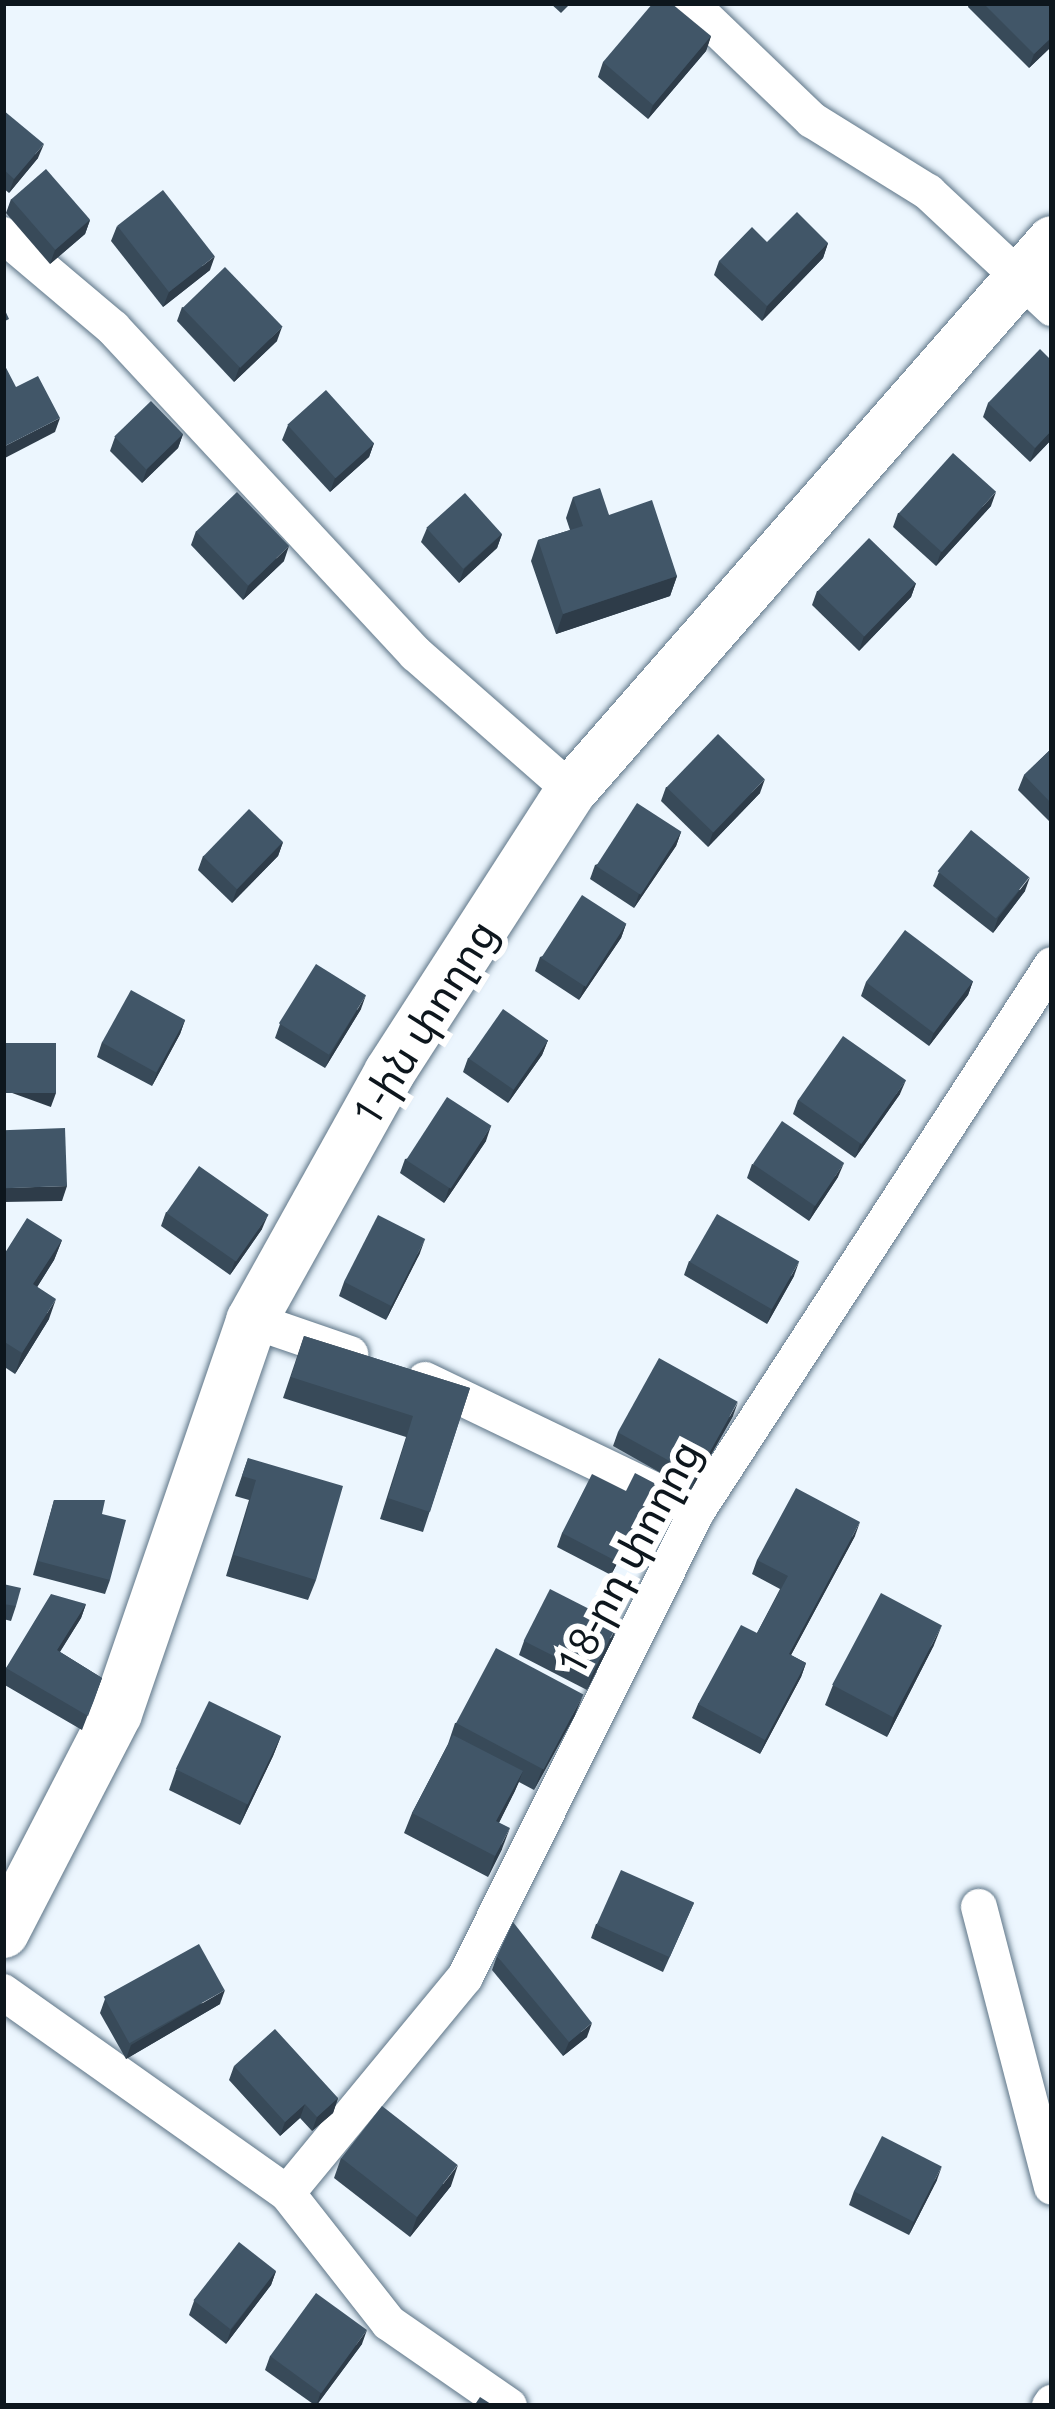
<!DOCTYPE html>
<meta charset="utf-8">
<style>
body{margin:0}
#map{position:relative;width:1055px;height:2409px;overflow:hidden;background:#ecf6fe;font-family:Ubuntu,"Noto Sans Armenian",sans-serif}
div>[style]{position:absolute}
[style*='--x']{left:calc(var(--x)*1px);top:calc(var(--y)*1px);width:calc(var(--w)*1px);rotate:calc(var(--a)*1deg)}
.roads{filter:drop-shadow(0 0 3px #5e7587) drop-shadow(0 0 3px #5e7587)}
.minor>*{height:36px;margin:-18px;padding:0 18px;transform-origin:18px;border-radius:18px;background:#fff}
.secondary>*{height:51px;margin:-25.5px;padding:0 25.5px;transform-origin:25.5px;border-radius:25.5px;background:#fff}
.wall>*{inset:0;background:#384a59}
.shaded-wall>*{inset:0;background:#2e3c49;transform-origin:0 0}
.building>*{inset:0;background:#415668;transform-origin:0 0}
span{translate:-50% -50%;white-space:nowrap;text-align:center;line-height:1.15;-webkit-text-stroke:12px #fff;paint-order:stroke}
.street-label{font-size:42px;color:#0d161d}
.frame{position:absolute;inset:0;border:6px solid #0d161d;pointer-events:none}
</style>
<div id="map">
<div class="roads">
<div class="minor">
<i style="--x:690;--y:3;--w:169;--a:43.8"></i>
<i style="--x:812;--y:120;--w:137;--a:31.8"></i>
<i style="--x:928;--y:192;--w:170;--a:43.1"></i>
<i style="--x:3;--y:235;--w:144;--a:40.2"></i>
<i style="--x:113;--y:328;--w:445;--a:47.1"></i>
<i style="--x:416;--y:654;--w:206;--a:41.3"></i>
<i style="--x:251;--y:1320;--w:105;--a:19"></i>
<i style="--x:425;--y:1380;--w:302;--a:25.7"></i>
<i style="--x:979;--y:1907;--w:289;--a:75.4"></i>
<i style="--x:3;--y:1992;--w:348;--a:35.3"></i>
<i style="--x:287;--y:2193;--w:165;--a:51.9"></i>
<i style="--x:389;--y:2323;--w:146;--a:34.7"></i>
<i style="--x:287;--y:2193;--w:280;--a:-50.5"></i>
<i style="--x:465;--y:1977;--w:521;--a:-63.53"></i>
<i style="--x:697;--y:1511;--w:651;--a:-56.97"></i>
<i style="--x:1050;--y:2406;--w:4;--a:-56"></i>
</div>
<div class="secondary">
<i style="--x:3;--y:1932;--w:246;--a:-62.7"></i>
<i style="--x:116;--y:1713;--w:416;--a:-71"></i>
<i style="--x:251;--y:1320;--w:284;--a:-60.9"></i>
<i style="--x:389;--y:1072;--w:336;--a:-57.2"></i>
<i style="--x:571;--y:790;--w:730;--a:-48.78"></i>
</div>
</div>
<div class="wall">
<i style="clip-path:polygon(550px 3px,571px 3px,561px 13px)"></i>
<i style="clip-path:polygon(969px 3px,1052px 3px,1052px 46px,1029px 68px,968px 7px)"></i>
<i style="clip-path:polygon(711px 36px,706px 51px,648px 119px,598px 77px,603px 62px)"></i>
<i style="clip-path:polygon(3px 110px,38px 158px,9px 193px,3px 188px)"></i>
<i style="clip-path:polygon(11px 199px,90px 220px,85px 234px,50px 264px,6px 213px)"></i>
<i style="clip-path:polygon(117px 226px,210px 270px,163px 307px,111px 241px)"></i>
<i style="clip-path:polygon(767px 242px,828px 243px,823px 258px,762px 321px,714px 275px,719px 261px)"></i>
<i style="clip-path:polygon(182px 307px,277px 341px,234px 382px,177px 321px)"></i>
<i style="clip-path:polygon(1052px 361px,1052px 439px,1030px 462px,983px 417px,988px 403px)"></i>
<i style="clip-path:polygon(288px 425px,374px 443px,369px 457px,330px 492px,282px 440px)"></i>
<i style="clip-path:polygon(183px 434px,178px 448px,142px 483px,110px 451px,115px 437px)"></i>
<i style="clip-path:polygon(573px 497px,609px 515px,677px 576px,670px 596px,556px 634px,531px 561px,538px 540px,570px 530px,566px 518px)"></i>
<i style="clip-path:polygon(991px 506px,936px 566px,893px 527px,898px 513px)"></i>
<i style="clip-path:polygon(427px 528px,502px 534px,497px 548px,459px 583px,421px 542px)"></i>
<i style="clip-path:polygon(196px 531px,284px 561px,243px 600px,191px 545px)"></i>
<i style="clip-path:polygon(916px 583px,911px 597px,859px 651px,812px 605px,817px 591px)"></i>
<i style="clip-path:polygon(1052px 748px,1052px 824px,1018px 790px,1024px 775px)"></i>
<i style="clip-path:polygon(666px 787px,760px 793px,708px 847px,661px 801px)"></i>
<i style="clip-path:polygon(681px 832px,676px 846px,634px 908px,590px 879px,595px 865px)"></i>
<i style="clip-path:polygon(283px 842px,278px 856px,232px 903px,198px 870px,203px 856px)"></i>
<i style="clip-path:polygon(939px 872px,1025px 891px,993px 933px,933px 886px)"></i>
<i style="clip-path:polygon(626px 924px,621px 938px,579px 1000px,535px 971px,540px 957px)"></i>
<i style="clip-path:polygon(973px 981px,968px 995px,929px 1046px,861px 996px,866px 982px)"></i>
<i style="clip-path:polygon(361px 1009px,325px 1068px,275px 1038px,280px 1024px)"></i>
<i style="clip-path:polygon(185px 1020px,180px 1034px,152px 1086px,97px 1057px,102px 1042px)"></i>
<i style="clip-path:polygon(548px 1040px,542px 1055px,508px 1103px,463px 1072px,468px 1058px)"></i>
<i style="clip-path:polygon(900px 1094px,855px 1158px,793px 1114px,798px 1100px)"></i>
<i style="clip-path:polygon(486px 1141px,444px 1203px,400px 1173px,405px 1159px)"></i>
<i style="clip-path:polygon(752px 1164px,838px 1177px,809px 1221px,747px 1178px)"></i>
<i style="clip-path:polygon(166px 1212px,262px 1229px,230px 1275px,161px 1226px)"></i>
<i style="clip-path:polygon(62px 1240px,54px 1260px,37px 1287px,49px 1319px,15px 1374px,3px 1366px,3px 1256px)"></i>
<i style="clip-path:polygon(420px 1253px,386px 1320px,339px 1296px,344px 1282px)"></i>
<i style="clip-path:polygon(689px 1261px,794px 1276px,767px 1324px,684px 1275px)"></i>
<i style="clip-path:polygon(304px 1336px,470px 1388px,423px 1532px,380px 1519px,406px 1437px,283px 1398px)"></i>
<i style="clip-path:polygon(733px 1416px,691px 1490px,613px 1446px,618px 1432px)"></i>
<i style="clip-path:polygon(248px 1458px,316px 1580px,308px 1600px,226px 1576px,249px 1500px,235px 1496px)"></i>
<i style="clip-path:polygon(656px 1484px,651px 1498px,611px 1575px,557px 1547px,562px 1533px,626px 1491px)"></i>
<i style="clip-path:polygon(54px 1500px,102px 1514px,110px 1580px,105px 1594px,33px 1575px)"></i>
<i style="clip-path:polygon(855px 1536px,791px 1655px,806px 1663px,801px 1677px,760px 1754px,692px 1718px,698px 1704px,757px 1633px,780px 1589px,752px 1574px,757px 1560px)"></i>
<i style="clip-path:polygon(3px 1584px,16px 1606px,11px 1621px,3px 1619px)"></i>
<i style="clip-path:polygon(86px 1604px,81px 1618px,60px 1652px,102px 1678px,82px 1730px,3px 1684px,3px 1675px,6px 1668px)"></i>
<i style="clip-path:polygon(613px 1638px,587px 1690px,519px 1655px,524px 1641px)"></i>
<i style="clip-path:polygon(934px 1645px,887px 1737px,825px 1705px,833px 1685px)"></i>
<i style="clip-path:polygon(575px 1715px,534px 1790px,519px 1782px,499px 1823px,502px 1849px,488px 1877px,404px 1833px,412px 1813px,448px 1744px,455px 1723px)"></i>
<i style="clip-path:polygon(281px 1736px,273px 1756px,240px 1825px,169px 1790px,176px 1770px)"></i>
<i style="clip-path:polygon(694px 1903px,663px 1972px,591px 1938px,596px 1924px)"></i>
<i style="clip-path:polygon(497px 1956px,587px 2037px,563px 2056px,492px 1970px)"></i>
<i style="clip-path:polygon(105px 1999px,220px 2004px,126px 2059px,100px 2013px)"></i>
<i style="clip-path:polygon(234px 2066px,338px 2098px,333px 2113px,312px 2131px,300px 2118px,280px 2136px,229px 2080px)"></i>
<i style="clip-path:polygon(341px 2158px,451px 2186px,410px 2237px,334px 2178px)"></i>
<i style="clip-path:polygon(937px 2180px,909px 2235px,849px 2205px,854px 2191px)"></i>
<i style="clip-path:polygon(276px 2271px,271px 2285px,226px 2344px,189px 2315px,194px 2301px)"></i>
<i style="clip-path:polygon(362px 2344px,316px 2406px,265px 2370px,270px 2356px)"></i>
</div>
<div class="shaded-wall">
<i style="clip-path:polygon(711px 36px,706px 51px,648px 119px,653px 105px)"></i>
<i style="clip-path:polygon(1052px 37px,1052px 46px,1029px 68px,1034px 54px)"></i>
<i style="clip-path:polygon(44px 144px,38px 158px,9px 193px,14px 179px)"></i>
<i style="clip-path:polygon(90px 220px,85px 234px,50px 264px,55px 250px)"></i>
<i style="clip-path:polygon(828px 243px,823px 258px,762px 321px,767px 306px)"></i>
<i style="clip-path:polygon(215px 256px,210px 270px,163px 307px,169px 292px)"></i>
<i style="clip-path:polygon(282px 327px,277px 341px,234px 382px,239px 368px)"></i>
<i style="clip-path:polygon(60px 418px,55px 432px,3px 459px,3px 447px)"></i>
<i style="clip-path:polygon(1052px 430px,1052px 439px,1030px 462px,1035px 448px)"></i>
<i style="clip-path:polygon(183px 434px,178px 448px,142px 483px,147px 469px)"></i>
<i style="clip-path:polygon(374px 443px,369px 457px,330px 492px,335px 478px)"></i>
<i style="clip-path:polygon(996px 492px,991px 506px,936px 566px,941px 552px)"></i>
<i style="clip-path:polygon(502px 534px,497px 548px,459px 583px,464px 569px)"></i>
<i style="clip-path:polygon(289px 546px,284px 561px,243px 600px,248px 586px)"></i>
<i style="clip-path:polygon(677px 576px,670px 596px,556px 634px,563px 614px)"></i>
<i style="clip-path:polygon(916px 583px,911px 597px,859px 651px,864px 636px)"></i>
<i style="clip-path:polygon(765px 779px,760px 793px,708px 847px,713px 832px)"></i>
<i style="clip-path:polygon(681px 832px,676px 846px,634px 908px,639px 894px)"></i>
<i style="clip-path:polygon(283px 842px,278px 856px,232px 903px,237px 889px)"></i>
<i style="clip-path:polygon(1030px 877px,1025px 891px,993px 933px,998px 918px)"></i>
<i style="clip-path:polygon(626px 924px,621px 938px,579px 1000px,584px 986px)"></i>
<i style="clip-path:polygon(973px 981px,968px 995px,929px 1046px,934px 1032px)"></i>
<i style="clip-path:polygon(366px 995px,361px 1009px,325px 1068px,331px 1054px)"></i>
<i style="clip-path:polygon(185px 1020px,180px 1034px,152px 1086px,157px 1072px)"></i>
<i style="clip-path:polygon(548px 1040px,542px 1055px,508px 1103px,514px 1089px)"></i>
<i style="clip-path:polygon(906px 1080px,900px 1094px,855px 1158px,860px 1144px)"></i>
<i style="left:56px;top:1093px;width:15px;height:53px;rotate:110deg"></i>
<i style="clip-path:polygon(491px 1126px,486px 1141px,444px 1203px,449px 1188px)"></i>
<i style="clip-path:polygon(844px 1163px,838px 1177px,809px 1221px,814px 1207px)"></i>
<i style="clip-path:polygon(67px 1186px,62px 1201px,3px 1202px,3px 1188px)"></i>
<i style="clip-path:polygon(268px 1215px,262px 1229px,230px 1275px,235px 1261px)"></i>
<i style="clip-path:polygon(425px 1239px,420px 1253px,386px 1320px,391px 1306px)"></i>
<i style="clip-path:polygon(62px 1240px,54px 1260px,26px 1305px,33px 1284px)"></i>
<i style="clip-path:polygon(799px 1262px,794px 1276px,767px 1324px,772px 1309px)"></i>
<i style="clip-path:polygon(56px 1299px,49px 1319px,15px 1374px,22px 1353px)"></i>
<i style="clip-path:polygon(738px 1402px,733px 1416px,691px 1490px,696px 1476px)"></i>
<i style="clip-path:polygon(656px 1484px,651px 1498px,611px 1575px,616px 1561px)"></i>
<i style="clip-path:polygon(860px 1522px,855px 1536px,784px 1668px,789px 1654px)"></i>
<i style="clip-path:polygon(86px 1604px,81px 1618px,52px 1664px,57px 1650px)"></i>
<i style="clip-path:polygon(618px 1624px,613px 1638px,587px 1690px,592px 1675px)"></i>
<i style="clip-path:polygon(942px 1625px,934px 1645px,887px 1737px,894px 1716px)"></i>
<i style="clip-path:polygon(806px 1663px,801px 1677px,760px 1754px,765px 1740px)"></i>
<i style="clip-path:polygon(583px 1695px,575px 1715px,534px 1790px,542px 1770px)"></i>
<i style="clip-path:polygon(281px 1736px,273px 1756px,240px 1825px,247px 1804px)"></i>
<i style="clip-path:polygon(523px 1771px,515px 1791px,489px 1842px,496px 1821px)"></i>
<i style="clip-path:polygon(510px 1828px,502px 1849px,488px 1877px,495px 1856px)"></i>
<i style="clip-path:polygon(225px 1990px,220px 2004px,126px 2059px,131px 2045px)"></i>
<i style="clip-path:polygon(592px 2023px,587px 2037px,563px 2056px,569px 2042px)"></i>
<i style="clip-path:polygon(338px 2098px,333px 2113px,312px 2131px,317px 2117px)"></i>
<i style="clip-path:polygon(305px 2104px,300px 2118px,280px 2136px,285px 2122px)"></i>
<i style="clip-path:polygon(458px 2165px,451px 2186px,410px 2237px,417px 2217px)"></i>
<i style="clip-path:polygon(942px 2166px,937px 2180px,909px 2235px,914px 2220px)"></i>
<i style="clip-path:polygon(276px 2271px,271px 2285px,226px 2344px,231px 2330px)"></i>
<i style="clip-path:polygon(367px 2330px,362px 2344px,316px 2406px,321px 2392px)"></i>
</div>
<div class="building">
<i style="clip-path:polygon(653px 3px,671px 3px,711px 36px,653px 105px,603px 62px)"></i>
<i style="clip-path:polygon(983px 3px,1052px 3px,1052px 37px,1034px 54px)"></i>
<i style="clip-path:polygon(3px 110px,44px 144px,14px 179px,3px 169px)"></i>
<i style="left:46px;top:169px;width:67px;height:46px;rotate:49deg"></i>
<i style="left:163px;top:190px;width:84px;height:58px;rotate:52deg"></i>
<i style="clip-path:polygon(797px 212px,828px 243px,767px 306px,719px 261px,752px 227px,767px 242px)"></i>
<i style="left:225px;top:267px;width:83px;height:59px;rotate:46deg"></i>
<i style="clip-path:polygon(3px 306px,9px 319px,3px 322px)"></i>
<i style="clip-path:polygon(1040px 349px,1052px 361px,1052px 430px,1035px 448px,988px 403px)"></i>
<i style="clip-path:polygon(3px 362px,16px 387px,38px 376px,60px 418px,3px 447px)"></i>
<i style="left:326px;top:390px;width:72px;height:52px;rotate:48deg"></i>
<i style="left:151px;top:401px;width:46px;height:51px;rotate:46deg"></i>
<i style="left:953px;top:453px;width:58px;height:81px;rotate:42deg"></i>
<i style="clip-path:polygon(600px 488px,609px 515px,652px 500px,677px 576px,563px 614px,538px 540px,583px 526px,573px 497px)"></i>
<i style="left:237px;top:492px;width:75px;height:57px;rotate:46deg"></i>
<i style="left:465px;top:493px;width:55px;height:52px;rotate:48deg"></i>
<i style="left:869px;top:538px;width:65px;height:74px;rotate:44deg"></i>
<i style="left:718px;top:734px;width:65px;height:74px;rotate:44deg"></i>
<i style="clip-path:polygon(1052px 748px,1052px 804px,1024px 775px)"></i>
<i style="left:637px;top:803px;width:53px;height:75px;rotate:33deg"></i>
<i style="left:249px;top:809px;width:47px;height:66px;rotate:44deg"></i>
<i style="left:971px;top:830px;width:75px;height:53px;rotate:39deg"></i>
<i style="left:582px;top:895px;width:53px;height:75px;rotate:33deg"></i>
<i style="left:905px;top:930px;width:85px;height:65px;rotate:37deg"></i>
<i style="left:316px;top:964px;width:59px;height:70px;rotate:32deg"></i>
<i style="left:131px;top:990px;width:62px;height:60px;rotate:29deg"></i>
<i style="left:503px;top:1009px;width:55px;height:60px;rotate:35deg"></i>
<i style="left:843px;top:1036px;width:77px;height:78px;rotate:35deg"></i>
<i style="left:56px;top:1043px;width:50px;height:53px;rotate:90deg"></i>
<i style="left:447px;top:1097px;width:53px;height:75px;rotate:33deg"></i>
<i style="left:782px;top:1121px;width:75px;height:52px;rotate:34deg"></i>
<i style="left:65px;top:1128px;width:58px;height:62px;rotate:88deg"></i>
<i style="left:199px;top:1166px;width:85px;height:57px;rotate:35deg"></i>
<i style="left:717px;top:1214px;width:95px;height:55px;rotate:30deg"></i>
<i style="left:378px;top:1215px;width:53px;height:75px;rotate:27deg"></i>
<i style="clip-path:polygon(27px 1218px,62px 1240px,33px 1284px,56px 1299px,22px 1353px,3px 1341px,3px 1256px)"></i>
<i style="clip-path:polygon(304px 1336px,470px 1388px,430px 1512px,388px 1498px,413px 1416px,291px 1377px)"></i>
<i style="left:659px;top:1358px;width:90px;height:85px;rotate:29deg"></i>
<i style="clip-path:polygon(248px 1458px,343px 1486px,316px 1580px,234px 1555px,256px 1480px,242px 1476px)"></i>
<i style="clip-path:polygon(635px 1473px,656px 1484px,616px 1561px,562px 1533px,592px 1474px,626px 1491px)"></i>
<i style="clip-path:polygon(796px 1488px,860px 1522px,789px 1654px,806px 1663px,765px 1740px,698px 1704px,741px 1625px,757px 1633px,788px 1576px,757px 1560px)"></i>
<i style="clip-path:polygon(54px 1500px,105px 1500px,102px 1514px,126px 1520px,110px 1580px,38px 1561px)"></i>
<i style="clip-path:polygon(3px 1584px,21px 1588px,16px 1606px,3px 1604px)"></i>
<i style="left:550px;top:1589px;width:76px;height:58px;rotate:27deg"></i>
<i style="left:881px;top:1593px;width:69px;height:104px;rotate:28deg"></i>
<i style="clip-path:polygon(51px 1594px,86px 1604px,57px 1650px,102px 1678px,88px 1716px,6px 1668px)"></i>
<i style="left:496px;top:1648px;width:99px;height:85px;rotate:28deg"></i>
<i style="left:209px;top:1701px;width:80px;height:76px;rotate:26deg"></i>
<i style="clip-path:polygon(453px 1735px,523px 1771px,496px 1821px,510px 1828px,495px 1856px,412px 1813px)"></i>
<i style="left:621px;top:1870px;width:80px;height:60px;rotate:24deg"></i>
<i style="clip-path:polygon(513px 1922px,592px 2023px,569px 2042px,497px 1956px)"></i>
<i style="left:199px;top:1944px;width:53px;height:109px;rotate:61deg"></i>
<i style="clip-path:polygon(275px 2029px,338px 2098px,317px 2117px,305px 2104px,285px 2122px,234px 2066px)"></i>
<i style="left:382px;top:2106px;width:96px;height:66px;rotate:38deg"></i>
<i style="left:882px;top:2136px;width:67px;height:62px;rotate:27deg"></i>
<i style="left:239px;top:2242px;width:47px;height:74px;rotate:38deg"></i>
<i style="left:316px;top:2293px;width:63px;height:78px;rotate:36deg"></i>
<i style="clip-path:polygon(480px 2397px,494px 2406px,474px 2406px)"></i>
</div>
<div class="street-label">
<span style="left:424px;top:1023px;rotate:-58deg">1-ին փողոց</span>
<span style="left:628px;top:1558px;rotate:-62deg">18-րդ փողոց</span>
</div>
<div class="frame"></div>
</div>
